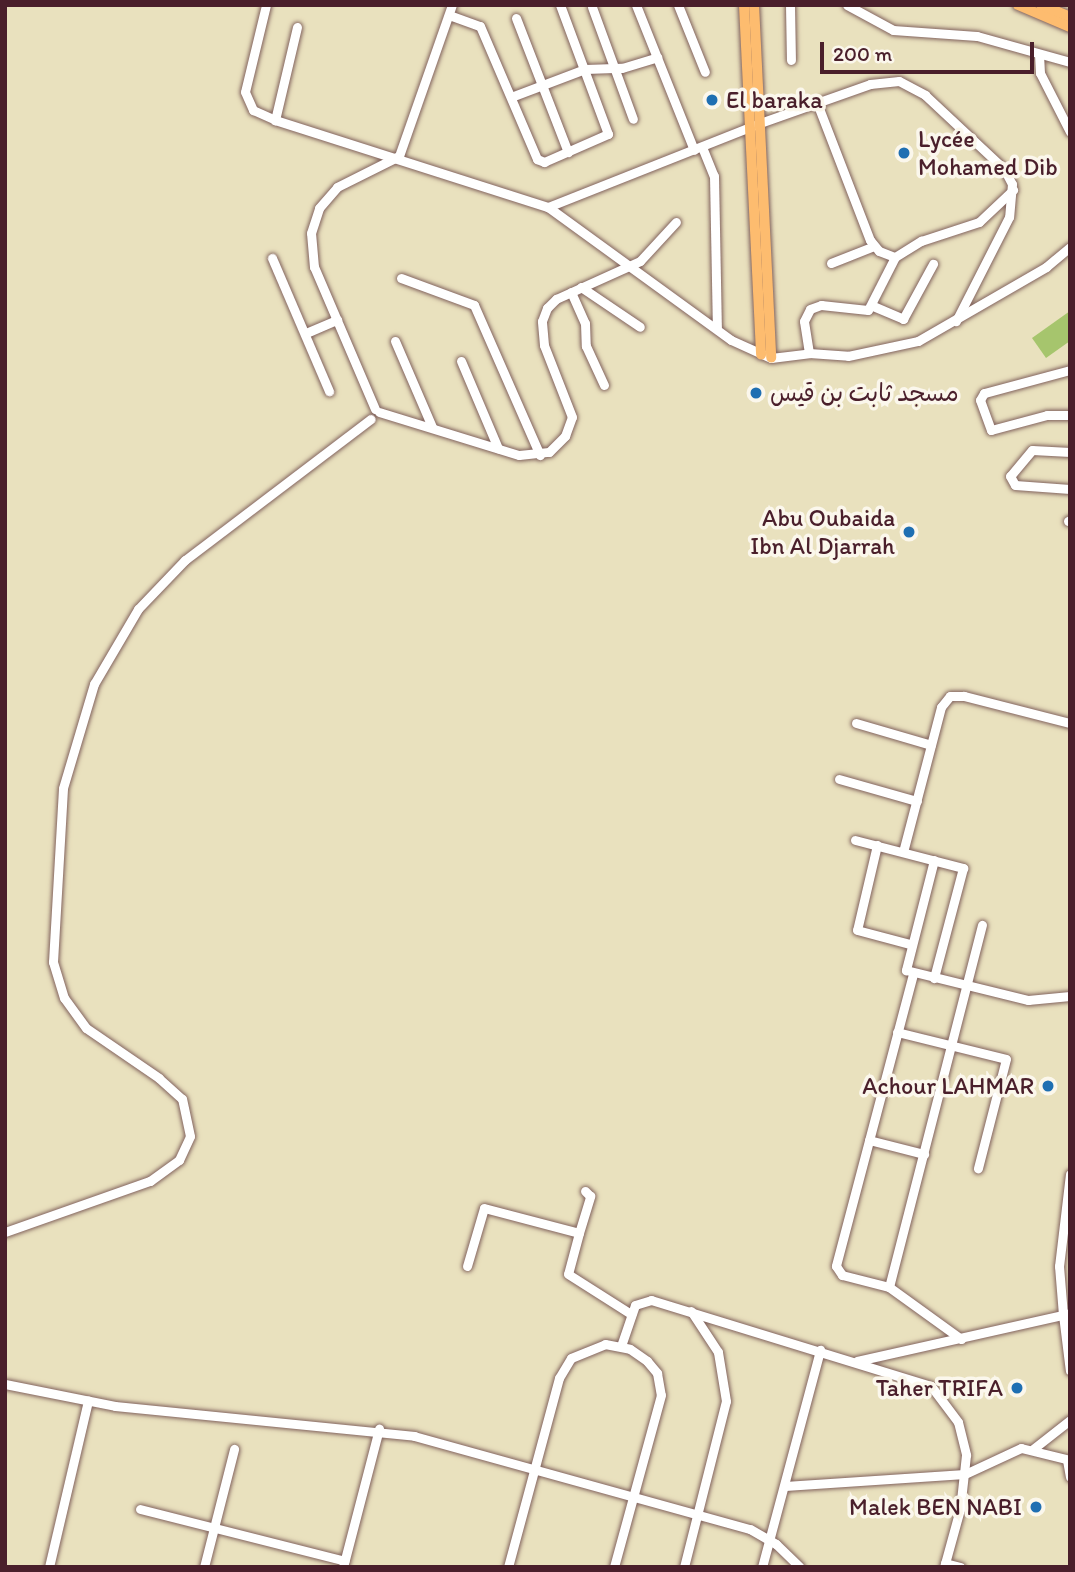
<!DOCTYPE html>
<meta charset="utf-8">
<style>
body{margin:0}
#map{position:relative;width:1075px;height:1572px;overflow:hidden;background:#e9e1be;font-family:Itim,"Playpen Sans Arabic",sans-serif}
div>[style]{position:absolute}
[style*='--x']{left:calc(var(--x)*1px);top:calc(var(--y)*1px);width:calc(var(--w)*1px);rotate:calc(var(--a)*1deg)}
.green>*{inset:0;background:#a6c56d}
.roads{filter:drop-shadow(0 0 2px #82635e) drop-shadow(0 0 2px #82635e)}
.minor>*{height:9px;margin:-4.5px;padding:0 4.5px;transform-origin:4.5px;border-radius:4.5px;background:#fff}
.major>*{height:10px;margin:-5px;padding:0 5px;transform-origin:5px;border-radius:5px;background:#fdbc6f}
.dots>*{width:19px;height:19px;translate:-50% -50%;box-sizing:border-box;border:4px solid #fbf7ec;border-radius:50%}
span{translate:-50% -50%;white-space:nowrap;text-align:center;line-height:1.15;-webkit-text-stroke:7px #fbf7ec;paint-order:stroke}
.poi-label{font-size:24px;color:#4a1f2b}
.left{translate:0 -50%;text-align:left}
.right{translate:-100% -50%;text-align:right}
.frame{position:absolute;inset:0;border:7px solid #4a1f2b;pointer-events:none}
.scale{position:absolute;left:820px;top:42px;width:214px;height:32px;box-sizing:border-box;border:4px solid #4a1f2b;border-top:0;padding-left:9px;font-size:21px;line-height:24px;white-space:nowrap;color:#4a1f2b;-webkit-text-stroke:5px #fbf7ec;paint-order:stroke}
</style>
<div id="map">
<div class="green">
<i style="clip-path:polygon(1070px 311px,1070px 341px,1046px 358px,1032px 338px)"></i>
</div>
<div class="roads">
<div class="minor">
<i style="--x:266;--y:5;--w:89;--a:103.6"></i>
<i style="--x:245;--y:92;--w:20;--a:66"></i>
<i style="--x:253;--y:110;--w:24;--a:24"></i>
<i style="--x:636;--y:5;--w:156;--a:68.2"></i>
<i style="--x:678;--y:5;--w:72;--a:68.1"></i>
<i style="--x:790;--y:5;--w:55;--a:89"></i>
<i style="--x:847;--y:5;--w:52;--a:28.5"></i>
<i style="--x:893;--y:30;--w:84;--a:4.1"></i>
<i style="--x:977;--y:36;--w:97;--a:15.6"></i>
<i style="--x:592;--y:7;--w:119;--a:69.9"></i>
<i style="--x:449;--y:15;--w:33;--a:20"></i>
<i style="--x:480;--y:26;--w:145;--a:66.8"></i>
<i style="--x:537;--y:159;--w:8;--a:23"></i>
<i style="--x:544;--y:162;--w:70;--a:-23.6"></i>
<i style="--x:608;--y:134;--w:138;--a:-110.4"></i>
<i style="--x:516;--y:18;--w:144;--a:68.8"></i>
<i style="--x:297;--y:27;--w:96;--a:103.3"></i>
<i style="--x:275;--y:120;--w:287;--a:17.7"></i>
<i style="--x:548;--y:207;--w:226;--a:36"></i>
<i style="--x:731;--y:340;--w:44;--a:24.2"></i>
<i style="--x:771;--y:358;--w:38;--a:-7"></i>
<i style="--x:809;--y:353;--w:39;--a:4"></i>
<i style="--x:848;--y:356;--w:72;--a:-12.1"></i>
<i style="--x:918;--y:341;--w:148;--a:-30"></i>
<i style="--x:1046;--y:267;--w:31;--a:-40"></i>
<i style="--x:1039;--y:54;--w:19;--a:87"></i>
<i style="--x:1040;--y:73;--w:66;--a:63"></i>
<i style="--x:511;--y:97;--w:79;--a:-20.7"></i>
<i style="--x:585;--y:69;--w:37;--a:-2"></i>
<i style="--x:622;--y:68;--w:37;--a:-17"></i>
<i style="--x:817;--y:103;--w:147;--a:68.9"></i>
<i style="--x:870;--y:240;--w:14;--a:51"></i>
<i style="--x:879;--y:251;--w:17;--a:21"></i>
<i style="--x:702;--y:147;--w:31;--a:68"></i>
<i style="--x:714;--y:176;--w:152;--a:88.9"></i>
<i style="--x:548;--y:207;--w:228;--a:-21.6"></i>
<i style="--x:760;--y:123;--w:117;--a:-19.5"></i>
<i style="--x:870;--y:84;--w:29;--a:-6"></i>
<i style="--x:899;--y:81;--w:30;--a:28"></i>
<i style="--x:925;--y:95;--w:108;--a:43.1"></i>
<i style="--x:1004;--y:169;--w:17;--a:62"></i>
<i style="--x:1012;--y:184;--w:33;--a:95"></i>
<i style="--x:1009;--y:217;--w:117;--a:117"></i>
<i style="--x:272;--y:258;--w:145;--a:66.8"></i>
<i style="--x:831;--y:263;--w:46;--a:-21.6"></i>
<i style="--x:401;--y:278;--w:78;--a:20.3"></i>
<i style="--x:474;--y:305;--w:164;--a:66.3"></i>
<i style="--x:581;--y:287;--w:71;--a:34.1"></i>
<i style="--x:571;--y:292;--w:34;--a:66"></i>
<i style="--x:585;--y:323;--w:23;--a:88"></i>
<i style="--x:586;--y:346;--w:43;--a:65.2"></i>
<i style="--x:873;--y:306;--w:33;--a:23"></i>
<i style="--x:903;--y:319;--w:63;--a:-61.4"></i>
<i style="--x:306;--y:333;--w:34;--a:-23"></i>
<i style="--x:395;--y:341;--w:94;--a:66.7"></i>
<i style="--x:809;--y:353;--w:32;--a:-99"></i>
<i style="--x:804;--y:321;--w:13;--a:-63"></i>
<i style="--x:810;--y:309;--w:12;--a:-20"></i>
<i style="--x:821;--y:305;--w:47;--a:6.1"></i>
<i style="--x:868;--y:310;--w:59;--a:-63"></i>
<i style="--x:895;--y:257;--w:31;--a:-32"></i>
<i style="--x:921;--y:241;--w:61;--a:-18.1"></i>
<i style="--x:979;--y:222;--w:47;--a:-43.3"></i>
<i style="--x:461;--y:361;--w:95;--a:67"></i>
<i style="--x:1070;--y:370;--w:89;--a:165"></i>
<i style="--x:984;--y:393;--w:8;--a:120"></i>
<i style="--x:980;--y:400;--w:32;--a:70"></i>
<i style="--x:991;--y:430;--w:58;--a:-15"></i>
<i style="--x:1047;--y:415;--w:23;--a:0"></i>
<i style="--x:375;--y:409;--w:155;--a:-113.2"></i>
<i style="--x:314;--y:267;--w:34;--a:-95"></i>
<i style="--x:311;--y:233;--w:26;--a:-72"></i>
<i style="--x:319;--y:208;--w:28;--a:-49"></i>
<i style="--x:337;--y:187;--w:69;--a:-26.6"></i>
<i style="--x:399;--y:156;--w:160;--a:-70.7"></i>
<i style="--x:379;--y:412;--w:146;--a:17.1"></i>
<i style="--x:519;--y:455;--w:30;--a:-6"></i>
<i style="--x:549;--y:452;--w:23;--a:-45"></i>
<i style="--x:565;--y:436;--w:20;--a:-70"></i>
<i style="--x:572;--y:417;--w:77;--a:-111.3"></i>
<i style="--x:544;--y:345;--w:24;--a:-95"></i>
<i style="--x:542;--y:321;--w:14;--a:-69"></i>
<i style="--x:547;--y:308;--w:13;--a:-45"></i>
<i style="--x:556;--y:299;--w:92;--a:-24.3"></i>
<i style="--x:640;--y:261;--w:53;--a:-47.3"></i>
<i style="--x:1070;--y:452;--w:38;--a:-177"></i>
<i style="--x:1032;--y:450;--w:34;--a:130"></i>
<i style="--x:1010;--y:476;--w:10;--a:61"></i>
<i style="--x:1015;--y:485;--w:55;--a:4.2"></i>
<i style="--x:1068;--y:521;--w:2;--a:-27"></i>
<i style="--x:856;--y:723;--w:78;--a:16.3"></i>
<i style="--x:839;--y:779;--w:81;--a:15.8"></i>
<i style="--x:855;--y:840;--w:112;--a:14.5"></i>
<i style="--x:963;--y:868;--w:114;--a:104.8"></i>
<i style="--x:877;--y:845;--w:87;--a:103.2"></i>
<i style="--x:857;--y:930;--w:55;--a:14.8"></i>
<i style="--x:903;--y:852;--w:150;--a:-75.3"></i>
<i style="--x:941;--y:707;--w:14;--a:-51"></i>
<i style="--x:950;--y:696;--w:14;--a:0"></i>
<i style="--x:964;--y:696;--w:109;--a:14.3"></i>
<i style="--x:934;--y:860;--w:114;--a:104.3"></i>
<i style="--x:906;--y:970;--w:126;--a:13.8"></i>
<i style="--x:1028;--y:1000;--w:42;--a:-5.4"></i>
<i style="--x:913;--y:974;--w:302;--a:104.8"></i>
<i style="--x:836;--y:1266;--w:11;--a:56"></i>
<i style="--x:842;--y:1275;--w:49;--a:14.3"></i>
<i style="--x:889;--y:1287;--w:374;--a:-75.6"></i>
<i style="--x:897;--y:1032;--w:112;--a:13.9"></i>
<i style="--x:1006;--y:1059;--w:113;--a:104.4"></i>
<i style="--x:869;--y:1140;--w:57;--a:14.3"></i>
<i style="--x:1070;--y:1174;--w:93;--a:96.8"></i>
<i style="--x:1059;--y:1266;--w:49;--a:85.3"></i>
<i style="--x:1063;--y:1315;--w:7;--a:-16"></i>
<i style="--x:5;--y:1232;--w:154;--a:-19.4"></i>
<i style="--x:150;--y:1181;--w:36;--a:-36"></i>
<i style="--x:179;--y:1160;--w:26;--a:-65"></i>
<i style="--x:190;--y:1136;--w:38;--a:-102"></i>
<i style="--x:182;--y:1099;--w:31;--a:-138"></i>
<i style="--x:159;--y:1078;--w:88;--a:-145.6"></i>
<i style="--x:86;--y:1028;--w:37;--a:-126"></i>
<i style="--x:64;--y:998;--w:38;--a:-107"></i>
<i style="--x:53;--y:962;--w:174;--a:-86.7"></i>
<i style="--x:63;--y:788;--w:109;--a:-73.4"></i>
<i style="--x:94;--y:684;--w:87;--a:-59.6"></i>
<i style="--x:138;--y:609;--w:68;--a:-46.2"></i>
<i style="--x:185;--y:560;--w:233;--a:-37.2"></i>
<i style="--x:579;--y:1233;--w:39;--a:-73"></i>
<i style="--x:590;--y:1196;--w:7;--a:-135"></i>
<i style="--x:467;--y:1266;--w:60;--a:-73.7"></i>
<i style="--x:484;--y:1208;--w:98;--a:14.7"></i>
<i style="--x:579;--y:1233;--w:42;--a:105"></i>
<i style="--x:568;--y:1274;--w:75;--a:32.4"></i>
<i style="--x:889;--y:1287;--w:89;--a:35.8"></i>
<i style="--x:621;--y:1346;--w:43;--a:-71.1"></i>
<i style="--x:635;--y:1305;--w:17;--a:-17"></i>
<i style="--x:651;--y:1300;--w:293;--a:17.1"></i>
<i style="--x:931;--y:1386;--w:45;--a:53.1"></i>
<i style="--x:958;--y:1422;--w:34;--a:76"></i>
<i style="--x:966;--y:1455;--w:54;--a:96.3"></i>
<i style="--x:960;--y:1509;--w:60;--a:105.4"></i>
<i style="--x:857;--y:1361;--w:211;--a:-12.6"></i>
<i style="--x:1063;--y:1315;--w:56;--a:82.9"></i>
<i style="--x:5;--y:1384;--w:112;--a:11.3"></i>
<i style="--x:115;--y:1406;--w:301;--a:5.7"></i>
<i style="--x:414;--y:1436;--w:349;--a:15.5"></i>
<i style="--x:750;--y:1529;--w:30;--a:30"></i>
<i style="--x:776;--y:1544;--w:33;--a:44"></i>
<i style="--x:1033;--y:1449;--w:47;--a:-38.1"></i>
<i style="--x:1067;--y:1460;--w:17;--a:80"></i>
<i style="--x:785;--y:1486;--w:180;--a:-3.8"></i>
<i style="--x:965;--y:1474;--w:62;--a:-24.9"></i>
<i style="--x:1021;--y:1448;--w:50;--a:13.8"></i>
<i style="--x:140;--y:1509;--w:211;--a:14.2"></i>
<i style="--x:945;--y:1563;--w:16;--a:15"></i>
<i style="--x:49;--y:1567;--w:171;--a:-76.8"></i>
<i style="--x:204;--y:1567;--w:122;--a:-75.7"></i>
<i style="--x:343;--y:1567;--w:143;--a:-75.4"></i>
<i style="--x:508;--y:1567;--w:196;--a:-74.9"></i>
<i style="--x:559;--y:1378;--w:23;--a:-59"></i>
<i style="--x:571;--y:1358;--w:37;--a:-22"></i>
<i style="--x:605;--y:1344;--w:25;--a:11"></i>
<i style="--x:630;--y:1349;--w:21;--a:35"></i>
<i style="--x:647;--y:1361;--w:16;--a:50"></i>
<i style="--x:657;--y:1373;--w:22;--a:80"></i>
<i style="--x:661;--y:1395;--w:178;--a:105.3"></i>
<i style="--x:684;--y:1567;--w:171;--a:-75.8"></i>
<i style="--x:726;--y:1401;--w:50;--a:-99.3"></i>
<i style="--x:718;--y:1352;--w:49;--a:-123.4"></i>
<i style="--x:762;--y:1567;--w:225;--a:-75"></i>
</div>
<div class="major">
<i style="--x:744;--y:5;--w:350;--a:87.2"></i>
<i style="--x:754;--y:5;--w:353;--a:87.2"></i>
<i style="--x:1018;--y:5;--w:56;--a:22.9"></i>
<i style="--x:1041;--y:5;--w:31;--a:22"></i>
</div>
</div>
<div class="dots">
<i style="left:712px;top:100px;background:#1f6fb2"></i>
<i style="left:904px;top:153px;background:#1f6fb2"></i>
<i style="left:756px;top:393px;background:#1f6fb2"></i>
<i style="left:909px;top:532px;background:#1f6fb2"></i>
<i style="left:1048px;top:1086px;background:#1f6fb2"></i>
<i style="left:1017px;top:1388px;background:#1f6fb2"></i>
<i style="left:1036px;top:1507px;background:#1f6fb2"></i>
</div>
<div class="poi-label">
<span class="left" style="left:726px;top:100px">El baraka</span>
<span class="left" style="left:918px;top:153px">Lycée<br>Mohamed Dib</span>
<span class="left" style="left:770px;top:393px">مسجد ثابت بن قيس</span>
<span class="right" style="left:895px;top:532px">Abu Oubaida<br>Ibn Al Djarrah</span>
<span class="right" style="left:1034px;top:1086px">Achour LAHMAR</span>
<span class="right" style="left:1003px;top:1388px">Taher TRIFA</span>
<span class="right" style="left:1022px;top:1507px">Malek BEN NABI</span>
</div>
<div class="frame"></div>
<div class="scale">200 m</div>
</div>
